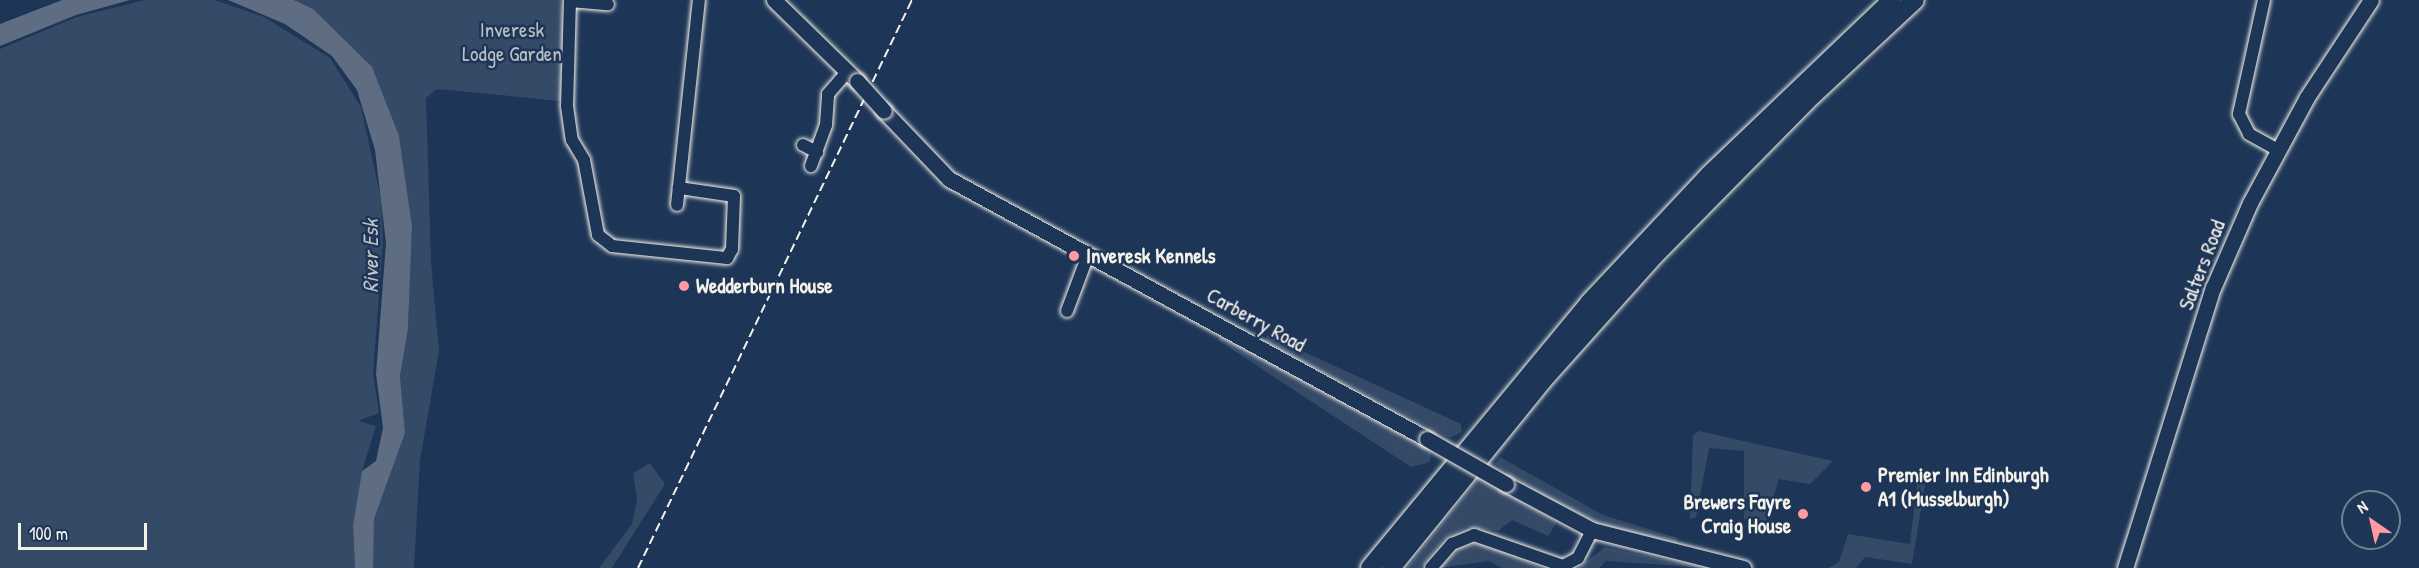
<!DOCTYPE html>
<style>
body{margin:0}
#map{position:relative;width:2419px;height:568px;overflow:hidden;background:#1d3557;font-family:"Patrick Hand",sans-serif}
div>[style]{position:absolute}
[style*='--x']{left:calc(var(--x)*1px);top:calc(var(--y)*1px);width:calc(var(--w)*1px);rotate:calc(var(--a)*1deg)}
.green>*{inset:0;background:#354a67}
.water>*{inset:0;background:#5e6d82}
.roads{filter:drop-shadow(0 0 2px #f4f1e8) drop-shadow(0 0 2px #f4f1e8)}
.minor>*{height:12px;margin:-6px;padding:0 6px;transform-origin:6px;border-radius:6px;background:#1d3557}
.major>*{height:15px;margin:-7.5px;padding:0 7.5px;transform-origin:7.5px;border-radius:7.5px;background:#1d3557}
.highway>*{height:18px;margin:-9px;padding:0 9px;transform-origin:9px;border-radius:9px;background:#1d3557}
.rail>*{height:2px;margin-top:-1px;transform-origin:0;background:repeating-linear-gradient(90deg,#f4f1e8 0 9px,transparent 0 13.5px)}
.bridges{filter:drop-shadow(0 0 2px #f4f1e8) drop-shadow(0 0 2px #f4f1e8)}
.major-bridge>*{height:15px;margin:-7.5px;padding:0 7.5px;transform-origin:7.5px;border-radius:7.5px;background:#1d3557}
.dots>*{width:16px;height:16px;translate:-50% -50%;box-sizing:border-box;border:3px solid #1d3557;border-radius:50%}
span{translate:-50% -50%;white-space:nowrap;text-align:center;line-height:1.15;-webkit-text-stroke:5px #1d3557;paint-order:stroke}
.park-label{font-size:21px;color:#bbbfc1}
.poi-label{font-size:21px;color:#f4f1e8;font-weight:700}
.left{translate:0 -50%;text-align:left}
.right{translate:-100% -50%;text-align:right}
.street-label{font-size:21px;color:#f4f1e8}
.water-label{font-size:22px;color:#c0c3c4;font-style:italic}
.north{position:absolute;left:2341px;top:490px;width:60px;height:60px;box-sizing:border-box;background:#1d3557;border:2px solid #738091;border-radius:50%;rotate:326deg;font-size:16px;font-weight:700;line-height:24px;text-align:center;color:#f4f1e8}
.north::after{content:'';display:block;margin:auto;width:21px;height:27px;background:#ff9aa2;clip-path:polygon(50% 0,100% 100%,50% 72%,0 100%)}
.scale{position:absolute;left:18px;top:523px;width:129px;height:27px;box-sizing:border-box;border:3px solid #f4f1e8;border-top:0;padding-left:8px;font-size:18px;line-height:21px;white-space:nowrap;color:#f4f1e8;-webkit-text-stroke:4px #1d3557;paint-order:stroke}
</style>
<div id="map">
<div class="green">
<i style="clip-path:polygon(145px 0,214px 0,264px 17px,330px 58px,361px 107px,381px 199px,383px 243px,373px 374px,379px 413px,358px 421px,376px 426px,362px 471px,353px 525px,355px 568px,0 568px,0 49px,77px 17px)"></i>
<i style="clip-path:polygon(294px 0,561px 0,565px 70px,560px 101px,437px 89px,426px 98px,431px 262px,439px 351px,420px 460px,414px 568px,373px 568px,372px 550px,374px 519px,405px 433px,400px 376px,408px 329px,412px 226px,399px 136px,333px 32px,313px 9px)"></i>
<i style="clip-path:polygon(1222px 334px,1432px 449px,1430px 462px,1411px 467px,1218px 340px)"></i>
<i style="clip-path:polygon(1268px 335px,1461px 424px,1462px 432px,1450px 438px,1264px 341px)"></i>
<i style="clip-path:polygon(1699px 431px,1833px 461px,1810px 484px,1779px 479px,1766px 521px,1744px 519px,1744px 451px,1709px 448px,1696px 517px,1690px 519px,1693px 435px)"></i>
<i style="clip-path:polygon(1500px 457px,1603px 515px,1677px 538px,1676px 545px,1654px 543px,1596px 522px,1543px 496px,1495px 464px)"></i>
<i style="clip-path:polygon(650px 463px,665px 484px,612px 568px,599px 568px,632px 524px,637px 499px,633px 473px)"></i>
<i style="clip-path:polygon(1886px 471px,1926px 478px,1912px 564px,1865px 557px,1856px 568px,1828px 568px,1839px 562px,1848px 534px,1910px 544px,1917px 484px,1888px 477px)"></i>
<i style="clip-path:polygon(1480px 476px,1557px 522px,1548px 536px,1512px 520px,1498px 531px,1467px 527px,1445px 538px,1420px 568px,1407px 568px)"></i>
<i style="clip-path:polygon(1479px 543px,1508px 553px,1541px 568px,1502px 568px,1489px 561px,1439px 568px,1460px 548px)"></i>
<i style="clip-path:polygon(1605px 547px,1632px 553px,1709px 568px,1606px 561px,1599px 568px,1578px 568px)"></i>
</div>
<div class="water">
<i style="clip-path:polygon(62px 0,130px 0,76px 15px,0 46px,0 24px)"></i>
<i style="clip-path:polygon(228px 0,294px 0,313px 9px,372px 67px,399px 136px,412px 226px,408px 329px,400px 376px,405px 433px,374px 519px,373px 568px,355px 568px,353px 525px,362px 471px,376px 461px,383px 428px,376px 374px,386px 243px,375px 150px,357px 90px,332px 56px,285px 24px)"></i>
</div>
<div class="roads">
<div class="minor">
<i style="--x:570;--y:0;--w:106;--a:91.6"></i>
<i style="--x:567;--y:106;--w:34;--a:82"></i>
<i style="--x:572;--y:140;--w:23;--a:59"></i>
<i style="--x:584;--y:160;--w:76;--a:79.4"></i>
<i style="--x:598;--y:235;--w:18;--a:38"></i>
<i style="--x:612;--y:246;--w:116;--a:6"></i>
<i style="--x:727;--y:258;--w:10;--a:-61"></i>
<i style="--x:732;--y:249;--w:53;--a:-87.8"></i>
<i style="--x:734;--y:196;--w:56;--a:-171.7"></i>
<i style="--x:2264;--y:0;--w:117;--a:102.4"></i>
<i style="--x:2239;--y:114;--w:22;--a:63"></i>
<i style="--x:2249;--y:134;--w:33;--a:29"></i>
<i style="--x:570;--y:1;--w:38;--a:5"></i>
<i style="--x:803;--y:145;--w:16;--a:27"></i>
<i style="--x:811;--y:166;--w:44;--a:-69.9"></i>
<i style="--x:826;--y:125;--w:31;--a:-86"></i>
<i style="--x:828;--y:94;--w:30;--a:-49"></i>
<i style="--x:677;--y:205;--w:206;--a:-83.9"></i>
<i style="--x:1067;--y:311;--w:60;--a:-69.4"></i>
<i style="--x:1431;--y:568;--w:32;--a:-49"></i>
<i style="--x:1452;--y:544;--w:24;--a:-22"></i>
<i style="--x:1474;--y:535;--w:94;--a:19.2"></i>
<i style="--x:1563;--y:566;--w:17;--a:-28"></i>
<i style="--x:1578;--y:558;--w:31;--a:-63"></i>
</div>
<div class="major">
<i style="--x:774;--y:0;--w:116;--a:44.3"></i>
<i style="--x:884;--y:111;--w:94;--a:46.3"></i>
<i style="--x:949;--y:179;--w:544;--a:28.54"></i>
<i style="--x:1506;--y:484;--w:98;--a:28.1"></i>
<i style="--x:1592;--y:530;--w:156;--a:14.1"></i>
<i style="--x:2125;--y:568;--w:294;--a:-72.6"></i>
<i style="--x:2213;--y:288;--w:93;--a:-66.5"></i>
<i style="--x:2250;--y:203;--w:120;--a:-61.7"></i>
<i style="--x:2307;--y:97;--w:116;--a:-56.6"></i>
</div>
<div class="highway">
<i style="--x:1370;--y:568;--w:344;--a:-50.4"></i>
<i style="--x:1589;--y:303;--w:175;--a:-46.8"></i>
<i style="--x:1709;--y:175;--w:253;--a:-43.7"></i>
<i style="--x:1391;--y:568;--w:243;--a:-51"></i>
<i style="--x:1544;--y:379;--w:166;--a:-48.2"></i>
<i style="--x:1655;--y:255;--w:225;--a:-45.4"></i>
<i style="--x:1813;--y:95;--w:139;--a:-43"></i>
</div>
</div>
<div class="rail">
<i style="--x:638;--y:568;--w:631;--a:-64.25"></i>
</div>
<div class="bridges">
<div class="major-bridge">
<i style="--x:857;--y:81;--w:40;--a:48"></i>
<i style="--x:1427;--y:439;--w:91;--a:29.7"></i>
</div>
</div>
<div class="dots">
<i style="left:1074px;top:256px;background:#ff9aa2"></i>
<i style="left:684px;top:286px;background:#ff9aa2"></i>
<i style="left:1866px;top:487px;background:#ff9aa2"></i>
<i style="left:1803px;top:514px;background:#ff9aa2"></i>
</div>
<div class="park-label">
<span style="left:512px;top:42px">Inveresk<br>Lodge Garden</span>
</div>
<div class="poi-label">
<span class="left" style="left:1086px;top:256px">Inveresk Kennels</span>
<span class="left" style="left:696px;top:286px">Wedderburn House</span>
<span class="left" style="left:1878px;top:487px">Premier Inn Edinburgh<br>A1 (Musselburgh)</span>
<span class="right" style="left:1791px;top:514px">Brewers Fayre<br>Craig House</span>
</div>
<div class="street-label">
<span style="left:2202px;top:265px;rotate:-69deg">Salters Road</span>
<span style="left:1256px;top:320px;rotate:29deg">Carberry Road</span>
</div>
<div class="water-label">
<span style="left:371px;top:256px;rotate:-90deg">River Esk</span>
</div>
<div class="north">N</div>
<div class="scale">100 m</div>
</div>
